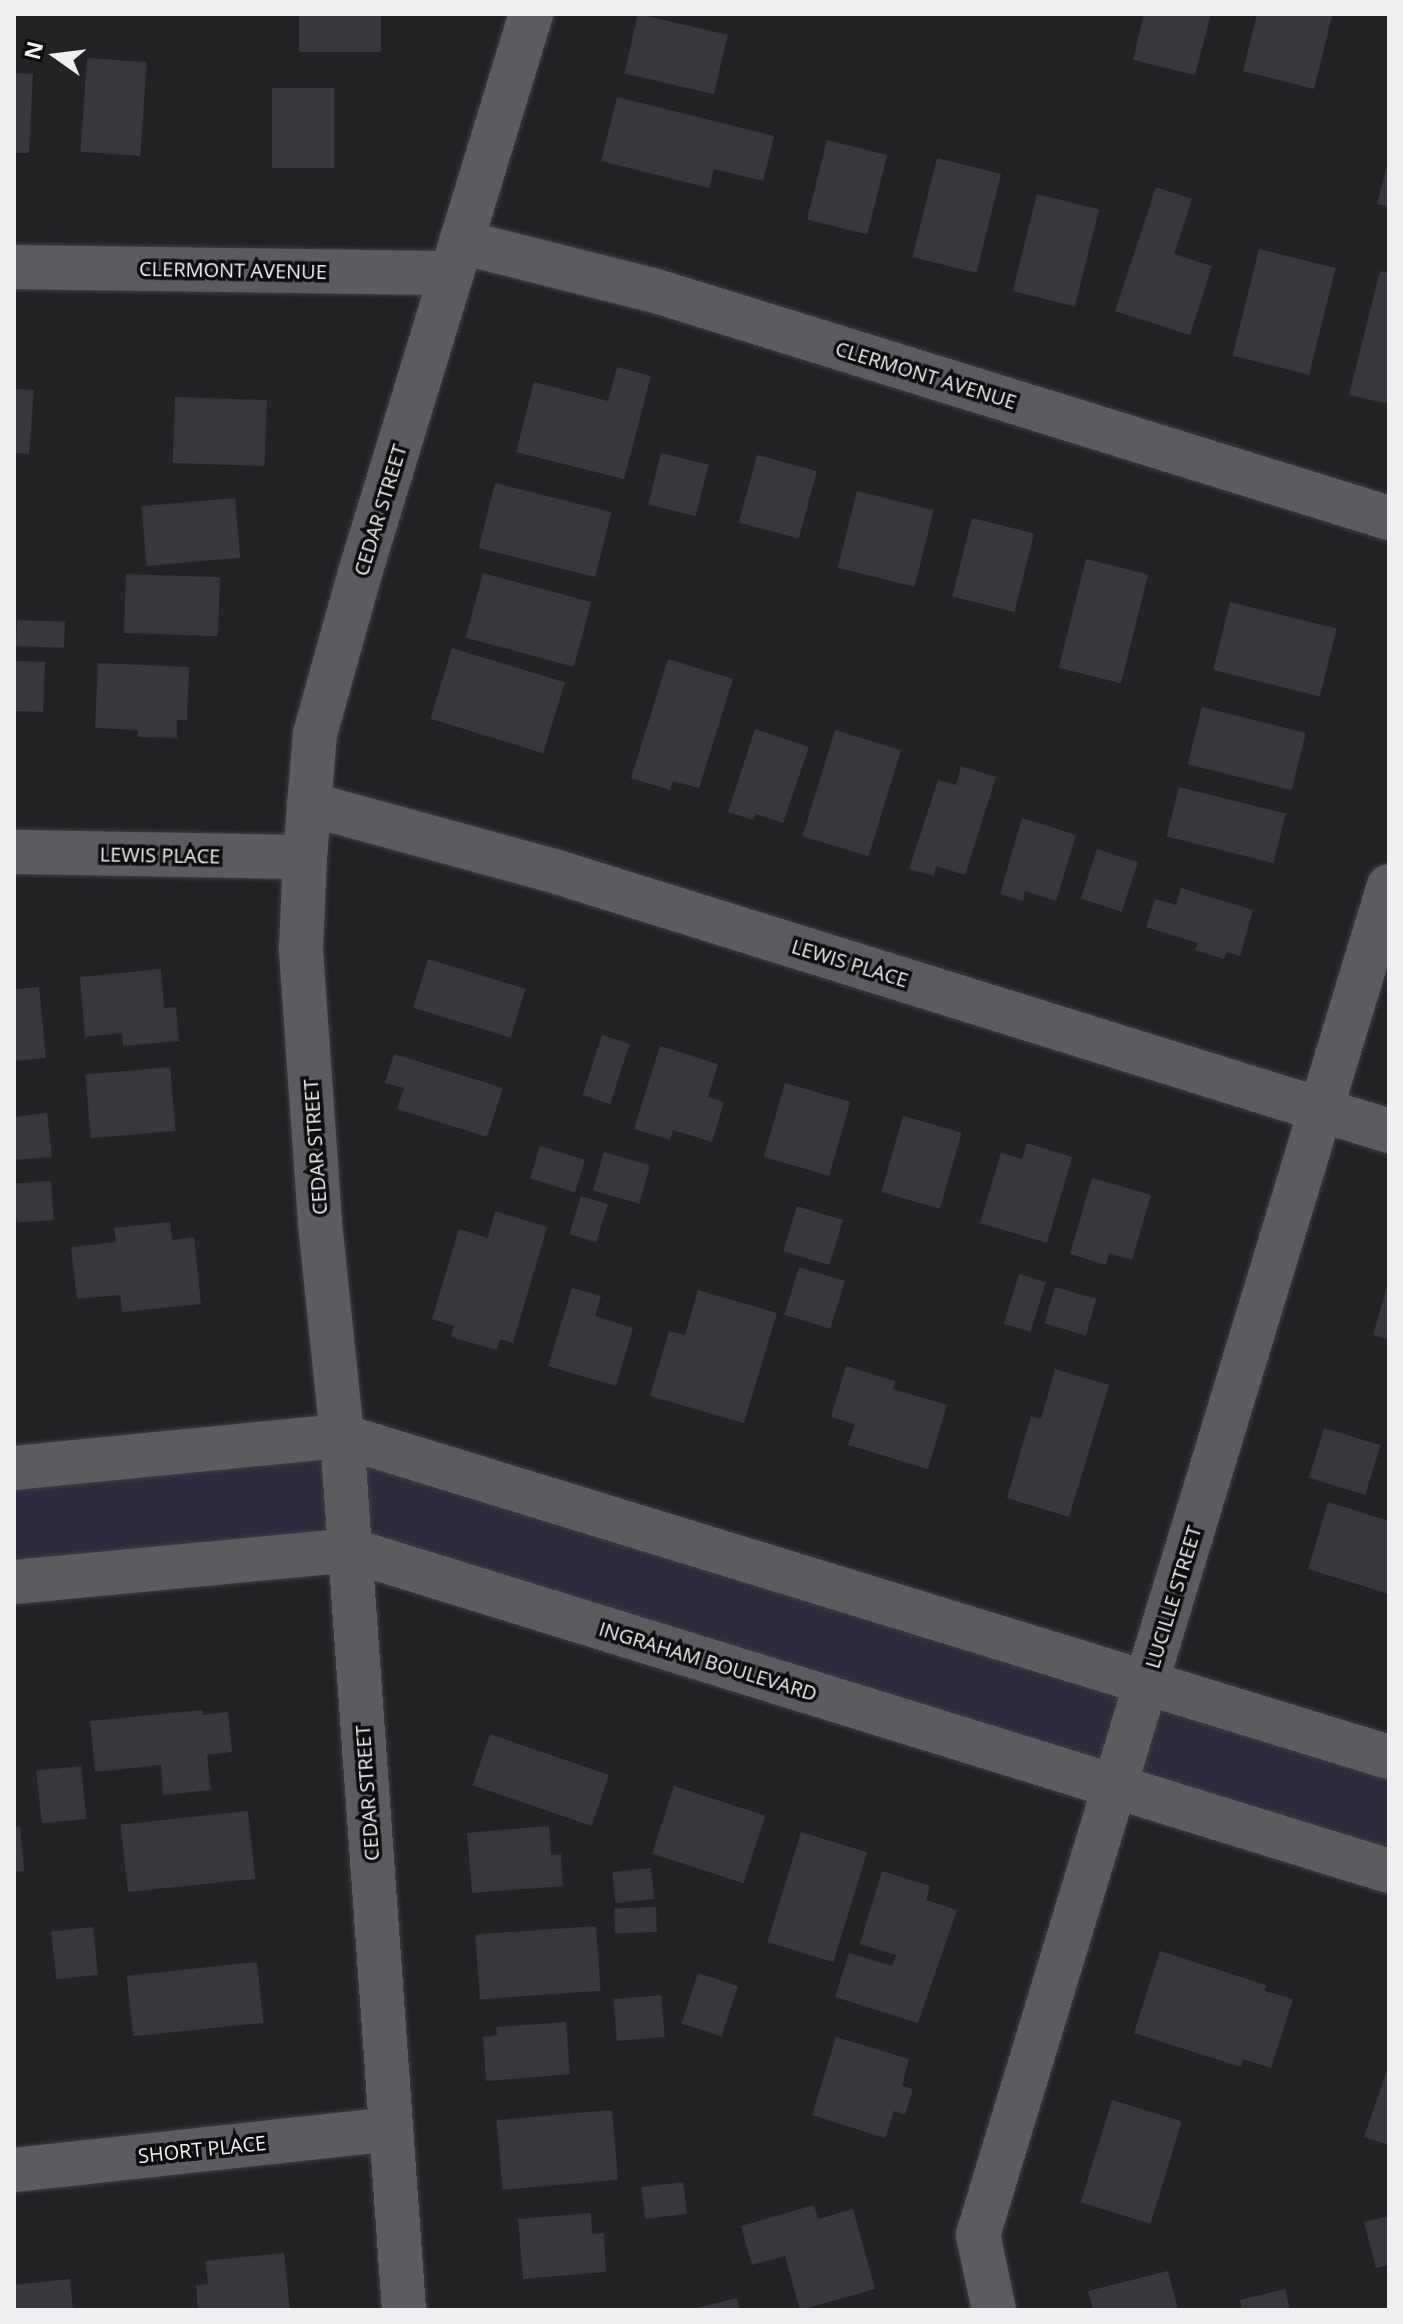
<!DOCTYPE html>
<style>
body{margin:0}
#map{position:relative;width:1403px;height:2324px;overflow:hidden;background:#232326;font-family:"Open Sans",sans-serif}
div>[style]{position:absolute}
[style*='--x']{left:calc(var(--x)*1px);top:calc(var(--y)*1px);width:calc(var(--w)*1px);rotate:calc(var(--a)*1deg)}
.green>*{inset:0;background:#2e2a40}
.building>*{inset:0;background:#38373b;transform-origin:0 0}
.roads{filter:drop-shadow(0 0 2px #3f3e41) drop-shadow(0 0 2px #3f3e41)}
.street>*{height:44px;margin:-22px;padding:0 22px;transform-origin:22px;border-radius:22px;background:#5c5b5f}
span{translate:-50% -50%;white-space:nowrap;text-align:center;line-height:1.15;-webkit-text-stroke:7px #0d0c0e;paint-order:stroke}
.street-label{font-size:20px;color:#efeff1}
.frame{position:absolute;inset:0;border:16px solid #efeff1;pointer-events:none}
.north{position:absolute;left:16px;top:16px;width:80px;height:80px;-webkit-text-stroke:6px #0d0c0e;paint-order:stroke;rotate:284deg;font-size:22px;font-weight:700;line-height:32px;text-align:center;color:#efeff1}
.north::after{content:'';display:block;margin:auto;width:28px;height:36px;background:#efeff1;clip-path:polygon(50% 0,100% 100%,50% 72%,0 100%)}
</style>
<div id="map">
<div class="green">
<i style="clip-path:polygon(342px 1436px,1389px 1757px,1389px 1871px,350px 1550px,14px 1582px,14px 1468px)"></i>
</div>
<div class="building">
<i style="left:299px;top:14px;width:82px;height:38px"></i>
<i style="left:638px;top:14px;width:92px;height:61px;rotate:13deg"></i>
<i style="clip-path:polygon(1144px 14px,1211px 14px,1195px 75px,1133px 60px)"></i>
<i style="clip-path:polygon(1257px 14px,1332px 16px,1314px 89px,1243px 71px)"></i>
<i style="left:87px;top:58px;width:60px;height:94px;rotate:4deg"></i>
<i style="clip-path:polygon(14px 73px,33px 74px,29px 153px,14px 153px)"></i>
<i style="left:272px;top:88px;width:62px;height:80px"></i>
<i style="clip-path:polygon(617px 97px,774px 136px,763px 181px,714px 169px,709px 188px,601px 161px)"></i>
<i style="left:827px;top:140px;width:62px;height:82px;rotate:14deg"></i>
<i style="left:937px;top:158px;width:66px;height:102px;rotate:14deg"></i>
<i style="clip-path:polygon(1389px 158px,1389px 207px,1377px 204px)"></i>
<i style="clip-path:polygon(1156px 187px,1192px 199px,1174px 254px,1212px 266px,1190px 335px,1115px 311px)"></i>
<i style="left:1037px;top:194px;width:64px;height:100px;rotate:14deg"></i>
<i style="left:1259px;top:249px;width:79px;height:110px;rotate:14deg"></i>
<i style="clip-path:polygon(1380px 271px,1389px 273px,1389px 404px,1349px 395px)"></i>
<i style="clip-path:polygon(617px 367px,651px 376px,624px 479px,516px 452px,534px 382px,608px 401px)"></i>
<i style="clip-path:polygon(14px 389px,34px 390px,29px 454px,14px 453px)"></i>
<i style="left:175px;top:397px;width:92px;height:66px;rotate:2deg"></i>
<i style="left:661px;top:453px;width:49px;height:53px;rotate:14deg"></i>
<i style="left:757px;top:455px;width:62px;height:70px;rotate:15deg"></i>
<i style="left:495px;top:483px;width:120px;height:67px;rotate:14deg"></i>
<i style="left:857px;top:491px;width:79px;height:79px;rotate:14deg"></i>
<i style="left:235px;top:498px;width:60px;height:94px;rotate:85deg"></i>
<i style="left:972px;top:518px;width:64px;height:81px;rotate:14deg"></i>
<i style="left:1086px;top:559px;width:64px;height:112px;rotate:14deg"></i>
<i style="left:483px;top:573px;width:112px;height:67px;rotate:15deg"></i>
<i style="left:126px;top:574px;width:94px;height:59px;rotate:2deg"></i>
<i style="left:1230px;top:602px;width:110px;height:70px;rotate:14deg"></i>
<i style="left:17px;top:620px;width:48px;height:26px;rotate:2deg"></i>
<i style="left:452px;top:648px;width:118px;height:74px;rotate:17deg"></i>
<i style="clip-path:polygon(668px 659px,733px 679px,699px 788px,673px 781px,670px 790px,631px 778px)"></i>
<i style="left:14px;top:661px;width:31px;height:50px;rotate:2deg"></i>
<i style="clip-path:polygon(98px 663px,189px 667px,187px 720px,177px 720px,177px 738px,138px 737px,138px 730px,95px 728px)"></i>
<i style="left:1202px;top:707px;width:107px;height:59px;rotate:14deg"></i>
<i style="clip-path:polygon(755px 729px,809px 747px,783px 823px,756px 814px,753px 820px,728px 812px)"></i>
<i style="left:835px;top:730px;width:69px;height:111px;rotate:17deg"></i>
<i style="clip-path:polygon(961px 766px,996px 777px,965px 875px,936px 866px,934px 876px,909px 869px,938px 780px,956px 785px)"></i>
<i style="left:1179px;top:787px;width:110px;height:51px;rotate:14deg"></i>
<i style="clip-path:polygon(1022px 818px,1076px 835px,1056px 901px,1025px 891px,1023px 901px,1000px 894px)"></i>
<i style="left:1097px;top:849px;width:43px;height:52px;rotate:18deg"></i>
<i style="clip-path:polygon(1181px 888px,1253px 910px,1240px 956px,1227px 952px,1224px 959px,1195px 950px,1198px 943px,1146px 927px,1155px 899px,1176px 905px)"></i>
<i style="left:428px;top:959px;width:102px;height:51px;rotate:17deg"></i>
<i style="clip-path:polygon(161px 969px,164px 1008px,176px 1007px,179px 1041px,123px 1046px,122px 1033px,85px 1037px,80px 977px)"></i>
<i style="clip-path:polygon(39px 987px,46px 1058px,14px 1061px,14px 989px)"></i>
<i style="left:602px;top:1035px;width:29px;height:63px;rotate:18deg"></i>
<i style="clip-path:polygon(660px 1046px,718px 1064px,708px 1097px,724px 1102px,712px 1142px,673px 1130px,670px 1140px,634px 1129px)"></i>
<i style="clip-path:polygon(394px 1054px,503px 1088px,487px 1137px,397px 1109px,404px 1088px,385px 1083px)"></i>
<i style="left:170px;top:1067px;width:64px;height:85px;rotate:85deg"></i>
<i style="left:785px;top:1083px;width:68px;height:77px;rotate:16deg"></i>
<i style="clip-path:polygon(47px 1113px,52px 1157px,14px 1160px,14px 1117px)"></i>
<i style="left:903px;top:1116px;width:61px;height:79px;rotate:16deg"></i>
<i style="clip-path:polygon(1027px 1143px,1072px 1157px,1047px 1243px,980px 1223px,1001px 1153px,1022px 1159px)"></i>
<i style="left:540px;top:1146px;width:47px;height:34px;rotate:17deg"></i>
<i style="left:604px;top:1152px;width:48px;height:40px;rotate:16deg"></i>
<i style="clip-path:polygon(1092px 1178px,1151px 1195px,1132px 1260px,1109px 1253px,1106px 1265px,1070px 1254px)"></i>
<i style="left:51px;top:1181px;width:39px;height:37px;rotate:86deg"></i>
<i style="left:581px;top:1196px;width:28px;height:40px;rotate:17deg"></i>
<i style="left:797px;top:1206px;width:48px;height:47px;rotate:17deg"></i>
<i style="clip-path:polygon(495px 1211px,547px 1227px,513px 1343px,500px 1339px,497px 1350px,451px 1337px,454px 1326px,432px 1319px,459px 1229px,488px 1238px)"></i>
<i style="clip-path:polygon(170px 1222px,172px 1240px,194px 1237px,201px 1304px,122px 1312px,120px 1295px,77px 1299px,71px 1247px,116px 1242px,114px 1228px)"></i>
<i style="left:799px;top:1267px;width:48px;height:50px;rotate:17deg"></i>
<i style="left:1019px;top:1274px;width:28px;height:52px;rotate:17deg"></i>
<i style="clip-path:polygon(1388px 1282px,1389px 1282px,1389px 1340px,1373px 1335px)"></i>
<i style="left:1055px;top:1287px;width:43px;height:38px;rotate:16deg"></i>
<i style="clip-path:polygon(572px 1288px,601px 1296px,595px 1316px,633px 1328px,616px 1386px,548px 1366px)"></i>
<i style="clip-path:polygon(698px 1290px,777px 1313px,744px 1423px,650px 1396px,669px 1331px,685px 1335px)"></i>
<i style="clip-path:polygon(846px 1366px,895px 1381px,893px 1389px,947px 1405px,928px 1469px,848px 1445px,855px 1424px,831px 1417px)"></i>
<i style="clip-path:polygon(1055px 1369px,1109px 1385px,1069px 1517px,1007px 1498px,1031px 1416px,1041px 1419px)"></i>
<i style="left:1324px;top:1428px;width:59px;height:52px;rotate:17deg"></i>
<i style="clip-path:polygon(1328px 1502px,1389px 1521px,1389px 1594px,1308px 1569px)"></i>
<i style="clip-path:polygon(203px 1710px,203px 1715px,228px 1712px,232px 1752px,207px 1755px,211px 1790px,163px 1795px,161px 1765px,95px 1772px,90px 1721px)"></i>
<i style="left:490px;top:1734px;width:126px;height:54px;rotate:19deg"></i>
<i style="left:81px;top:1766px;width:53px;height:45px;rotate:84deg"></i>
<i style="left:674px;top:1786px;width:96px;height:71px;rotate:18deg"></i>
<i style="left:248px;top:1811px;width:68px;height:128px;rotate:84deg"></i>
<i style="clip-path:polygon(20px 1826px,24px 1871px,14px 1872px,14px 1827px)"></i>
<i style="clip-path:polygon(549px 1826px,551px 1855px,561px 1854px,563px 1886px,472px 1893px,467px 1833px)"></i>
<i style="left:801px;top:1832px;width:69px;height:115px;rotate:17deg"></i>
<i style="left:651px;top:1868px;width:31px;height:39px;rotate:84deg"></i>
<i style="clip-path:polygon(882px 1871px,930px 1886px,926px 1900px,957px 1910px,918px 2023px,835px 1997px,849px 1953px,892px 1966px,896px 1955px,860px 1944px)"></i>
<i style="left:656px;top:1907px;width:25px;height:42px;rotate:88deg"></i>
<i style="left:596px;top:1926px;width:65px;height:121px;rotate:86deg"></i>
<i style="left:93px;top:1927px;width:48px;height:42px;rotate:84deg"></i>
<i style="clip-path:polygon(1160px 1951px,1266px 1985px,1265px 1991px,1293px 1999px,1271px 2068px,1243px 2059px,1241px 2067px,1134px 2033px)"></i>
<i style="left:257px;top:1962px;width:61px;height:131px;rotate:84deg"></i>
<i style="left:698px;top:1973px;width:42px;height:53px;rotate:18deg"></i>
<i style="left:661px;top:1995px;width:42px;height:48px;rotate:85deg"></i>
<i style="clip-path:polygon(566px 2022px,570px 2074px,486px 2081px,483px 2037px,497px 2035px,496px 2027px)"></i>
<i style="clip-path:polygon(836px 2037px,909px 2059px,902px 2086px,913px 2089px,905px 2115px,894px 2111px,885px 2138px,812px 2115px)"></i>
<i style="clip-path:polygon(1389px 2064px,1389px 2145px,1364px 2137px)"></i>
<i style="left:1112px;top:2100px;width:73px;height:107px;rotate:17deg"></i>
<i style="left:612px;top:2110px;width:70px;height:116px;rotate:85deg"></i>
<i style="left:683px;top:2182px;width:32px;height:42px;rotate:83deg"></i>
<i style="clip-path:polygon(814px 2205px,818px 2219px,853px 2209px,875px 2289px,800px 2310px,785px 2256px,752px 2265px,741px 2226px)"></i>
<i style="clip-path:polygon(591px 2213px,592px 2234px,604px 2233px,606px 2272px,523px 2279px,518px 2219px)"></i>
<i style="clip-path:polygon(1389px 2216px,1389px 2265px,1376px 2268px,1364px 2222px)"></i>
<i style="clip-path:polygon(284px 2253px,290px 2310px,198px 2310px,196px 2285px,208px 2284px,205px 2261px)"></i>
<i style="clip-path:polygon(1168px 2271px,1178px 2310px,1093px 2310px,1088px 2291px)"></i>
<i style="clip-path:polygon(70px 2279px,73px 2310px,14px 2310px,14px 2285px)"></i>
<i style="clip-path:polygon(1285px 2289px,1290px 2310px,1242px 2310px,1240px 2300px)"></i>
<i style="clip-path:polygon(737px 2298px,740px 2310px,693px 2310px,693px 2309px)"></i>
</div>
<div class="roads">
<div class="street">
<i style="--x:461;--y:242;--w:201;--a:14.1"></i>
<i style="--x:656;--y:291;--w:767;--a:17.21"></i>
<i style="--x:14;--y:267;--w:438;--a:0.8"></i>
<i style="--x:309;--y:804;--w:257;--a:15.3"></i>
<i style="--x:557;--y:872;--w:871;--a:17.29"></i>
<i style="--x:14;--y:852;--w:291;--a:1"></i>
<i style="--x:14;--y:1468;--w:330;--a:-5.6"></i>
<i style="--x:342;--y:1436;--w:1095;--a:17.05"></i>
<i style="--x:14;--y:1582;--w:338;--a:-5.4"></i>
<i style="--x:350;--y:1550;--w:1087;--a:17.17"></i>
<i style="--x:14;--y:2170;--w:378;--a:-6.2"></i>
<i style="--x:404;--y:2310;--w:876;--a:-94.06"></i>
<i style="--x:342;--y:1436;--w:215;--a:-95.9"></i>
<i style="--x:320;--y:1222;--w:275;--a:-94"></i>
<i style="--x:301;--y:948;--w:91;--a:-87.5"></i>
<i style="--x:305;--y:857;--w:123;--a:-85.4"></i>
<i style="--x:315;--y:734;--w:167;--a:-74.4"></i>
<i style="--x:360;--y:573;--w:585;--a:-72.99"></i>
<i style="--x:994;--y:2310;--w:77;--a:-102"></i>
<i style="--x:978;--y:2235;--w:1410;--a:-73.06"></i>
</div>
</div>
<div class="street-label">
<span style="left:233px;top:270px;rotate:1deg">CLERMONT AVENUE</span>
<span style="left:926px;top:375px;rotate:17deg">CLERMONT AVENUE</span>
<span style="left:380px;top:510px;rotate:-73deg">CEDAR STREET</span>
<span style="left:160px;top:855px;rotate:1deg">LEWIS PLACE</span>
<span style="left:850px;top:963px;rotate:17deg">LEWIS PLACE</span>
<span style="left:315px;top:1147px;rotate:-94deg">CEDAR STREET</span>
<span style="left:1173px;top:1597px;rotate:-73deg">LUCILLE STREET</span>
<span style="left:708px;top:1661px;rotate:17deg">INGRAHAM BOULEVARD</span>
<span style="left:367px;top:1793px;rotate:-94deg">CEDAR STREET</span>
<span style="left:202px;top:2149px;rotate:-6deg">SHORT PLACE</span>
</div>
<div class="frame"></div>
<div class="north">N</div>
</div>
